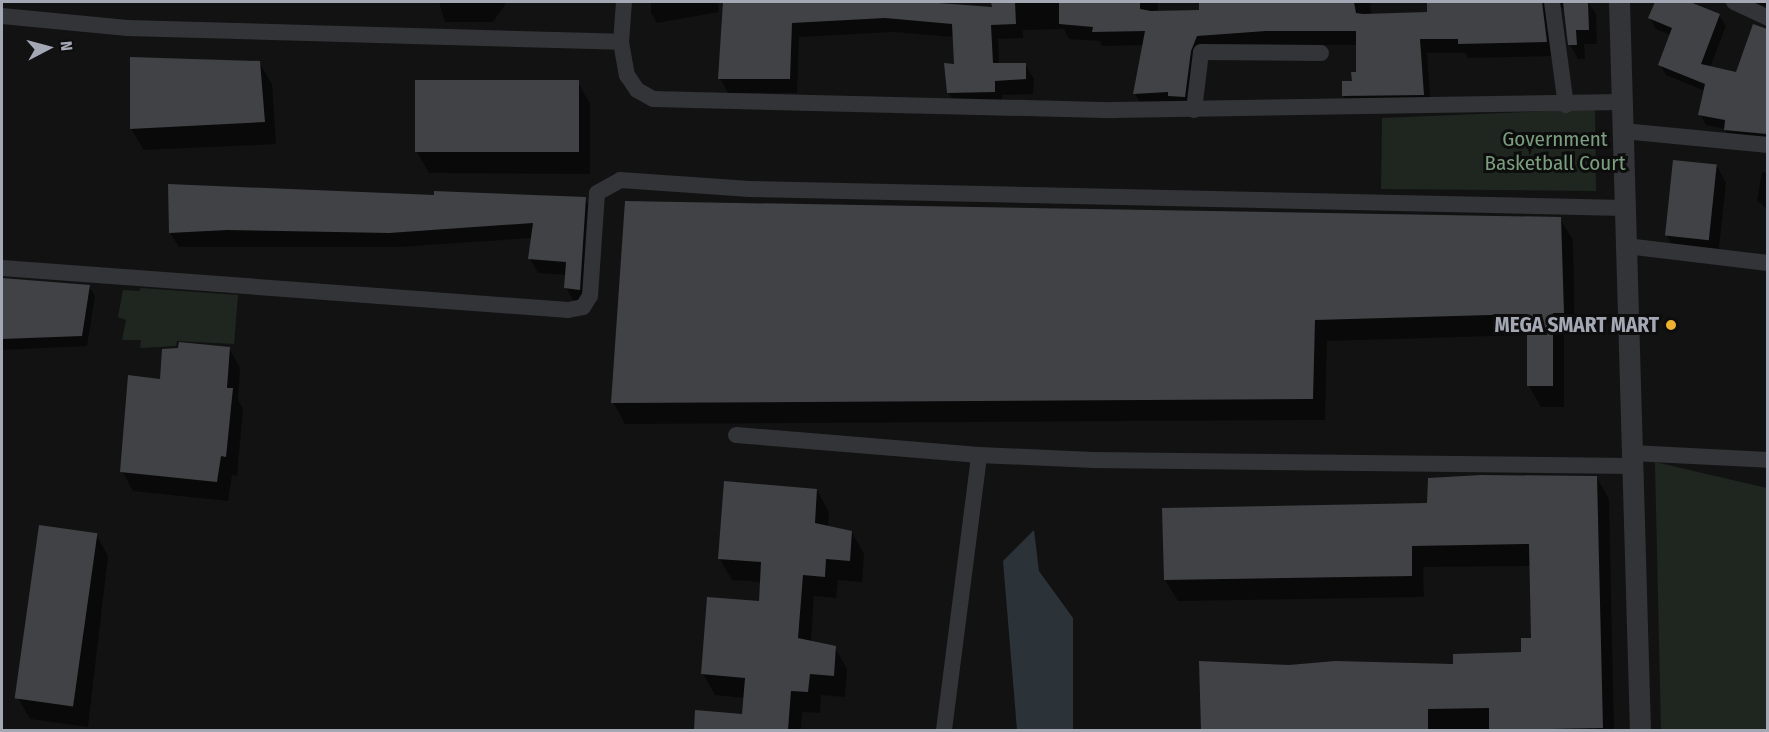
<!DOCTYPE html>
<style>
body{margin:0}
#map{position:relative;width:1769px;height:732px;overflow:hidden;background:#121213;font-family:"Fira Sans Condensed",sans-serif}
div>[style]{position:absolute}
[style*='--x']{left:calc(var(--x)*1px);top:calc(var(--y)*1px);width:calc(var(--w)*1px);rotate:calc(var(--a)*1deg)}
.green>*{inset:0;background:#1e261f}
.water>*{inset:0;background:#2b3238}
.shadow>*{inset:0;background:#0007}
.building>*{inset:0;background:#414246;transform-origin:0 0}
.minor>*{height:16px;margin:-8px;padding:0 8px;transform-origin:8px;border-radius:8px;background:#333438}
.tertiary>*{height:21px;margin:-10.5px;padding:0 10.5px;transform-origin:10.5px;border-radius:10.5px;background:#333438}
.dots>*{width:16px;height:16px;translate:-50% -50%;box-sizing:border-box;border:3px solid #0d0d0e;border-radius:50%}
span{translate:-50% -50%;white-space:nowrap;text-align:center;line-height:1.15;-webkit-text-stroke:6px #0d0d0e;paint-order:stroke}
.park-label{font-size:21px;color:#7b9e7e}
.poi-label{font-size:21px;color:#a3a8b4;font-weight:700}
.right{translate:-100% -50%;text-align:right}
.frame{position:absolute;inset:0;border:3px solid #a3a8b4;pointer-events:none}
.north{position:absolute;left:18px;top:18px;width:60px;height:60px;-webkit-text-stroke:4px #0d0d0e;paint-order:stroke;rotate:84deg;font-size:16px;font-weight:700;line-height:24px;text-align:center;color:#a3a8b4}
.north::after{content:'';display:block;margin:auto;width:21px;height:27px;background:#a3a8b4;clip-path:polygon(50% 0,100% 100%,50% 72%,0 100%)}
</style>
<div id="map">
<div class="green">
<i style="clip-path:polygon(1595px 109px,1596px 191px,1381px 189px,1382px 118px)"></i>
<i style="clip-path:polygon(141px 288px,238px 295px,234px 344px,177px 341px,176px 346px,140px 348px,141px 340px,122px 340px,126px 320px,118px 317px,123px 290px,139px 291px)"></i>
<i style="clip-path:polygon(1655px 462px,1767px 488px,1767px 730px,1661px 730px)"></i>
</div>
<div class="water">
<i style="clip-path:polygon(1034px 530px,1039px 571px,1073px 618px,1073px 730px,1017px 730px,1003px 561px)"></i>
</div>
<div class="shadow">
<i style="clip-path:polygon(439px 2px,504px 2px,505px 5px,493px 22px,445px 22px)"></i>
<i style="clip-path:polygon(651px 2px,718px 2px,719px 12px,657px 23px,651px 13px)"></i>
<i style="clip-path:polygon(724px 2px,944px 2px,945px 6px,993px 8px,993px 2px,1158px 2px,1158px 12px,1201px 12px,1201px 2px,1370px 2px,1371px 16px,1429px 13px,1428px 2px,1588px 2px,1596px 14px,1597px 44px,1584px 44px,1585px 59px,1578px 59px,1570px 44px,1565px 10px,1559px 5px,1554px 56px,1468px 58px,1465px 53px,1427px 53px,1431px 109px,1352px 110px,1343px 96px,1358px 73px,1357px 45px,1275px 45px,1205px 50px,1193px 111px,1143px 108px,1135px 94px,1144px 45px,1102px 46px,1100px 41px,1069px 39px,1064px 29px,1023px 30px,1023px 38px,998px 39px,999px 65px,1025px 64px,1034px 79px,1033px 94px,1002px 95px,1002px 106px,957px 107px,948px 92px,956px 65px,954px 37px,894px 32px,799px 37px,797px 93px,728px 93px,720px 78px)"></i>
<i style="clip-path:polygon(1656px 2px,1687px 2px,1719px 15px,1726px 26px,1710px 67px,1737px 73px,1753px 29px,1768px 35px,1768px 145px,1731px 141px,1725px 129px,1706px 125px,1700px 114px,1705px 91px,1666px 75px,1660px 65px,1671px 35px,1656px 29px,1650px 18px)"></i>
<i style="clip-path:polygon(1751px 2px,1768px 2px,1768px 3px,1766px 6px)"></i>
<i style="clip-path:polygon(259px 62px,272px 84px,276px 144px,144px 150px,131px 129px)"></i>
<i style="clip-path:polygon(578px 82px,590px 104px,590px 174px,429px 173px,417px 152px)"></i>
<i style="clip-path:polygon(1717px 166px,1726px 183px,1718px 257px,1676px 252px,1667px 236px)"></i>
<i style="clip-path:polygon(1762px 172px,1768px 173px,1768px 211px,1757px 200px)"></i>
<i style="clip-path:polygon(436px 197px,585px 199px,594px 213px,588px 304px,574px 302px,566px 288px,567px 275px,538px 273px,530px 259px,532px 238px,398px 247px,179px 247px,170px 233px)"></i>
<i style="clip-path:polygon(1560px 219px,1573px 240px,1575px 334px,1564px 334px,1564px 407px,1541px 407px,1529px 386px,1529px 335px,1327px 341px,1325px 420px,625px 424px,613px 402px)"></i>
<i style="clip-path:polygon(2px 280px,89px 286px,95px 296px,87px 346px,2px 350px)"></i>
<i style="clip-path:polygon(229px 348px,240px 368px,238px 400px,243px 409px,237px 476px,232px 475px,228px 501px,133px 491px,122px 471px,161px 381px)"></i>
<i style="clip-path:polygon(1597px 478px,1609px 499px,1614px 730px,1203px 730px,1289px 667px,1455px 665px,1523px 654px,1532px 639px,1531px 566px,1423px 567px,1424px 597px,1178px 601px,1165px 580px,1429px 505px)"></i>
<i style="clip-path:polygon(817px 490px,829px 512px,828px 527px,852px 532px,864px 554px,862px 582px,838px 580px,836px 598px,814px 596px,811px 643px,835px 648px,847px 669px,845px 697px,821px 695px,820px 713px,802px 712px,801px 730px,695px 730px,697px 712px,744px 716px,745px 698px,715px 695px,703px 674px,760px 602px,762px 582px,732px 580px,720px 559px)"></i>
<i style="clip-path:polygon(96px 534px,108px 556px,88px 727px,30px 719px,18px 698px)"></i>
</div>
<div class="building">
<i style="clip-path:polygon(723px 2px,925px 2px,992px 7px,991px 2px,1015px 2px,1016px 24px,991px 25px,993px 63px,1026px 63px,1026px 79px,995px 81px,995px 92px,947px 93px,944px 63px,954px 64px,952px 24px,885px 18px,792px 23px,790px 79px,718px 79px)"></i>
<i style="clip-path:polygon(1059px 2px,1140px 2px,1140px 9px,1151px 11px,1199px 10px,1199px 2px,1354px 2px,1356px 13px,1363px 14px,1427px 12px,1427px 2px,1542px 2px,1547px 42px,1458px 44px,1458px 39px,1420px 39px,1424px 95px,1342px 96px,1342px 81px,1352px 81px,1351px 72px,1356px 72px,1356px 31px,1266px 31px,1197px 36px,1191px 51px,1185px 97px,1168px 96px,1168px 92px,1133px 94px,1145px 31px,1092px 32px,1093px 27px,1059px 24px)"></i>
<i style="clip-path:polygon(1563px 2px,1588px 2px,1589px 30px,1576px 30px,1577px 45px,1568px 45px)"></i>
<i style="clip-path:polygon(1655px 2px,1690px 2px,1720px 14px,1701px 64px,1736px 72px,1753px 24px,1767px 29px,1767px 134px,1724px 130px,1725px 120px,1698px 115px,1705px 84px,1658px 65px,1672px 28px,1648px 18px)"></i>
<i style="clip-path:polygon(130px 57px,260px 61px,265px 122px,130px 129px)"></i>
<i style="left:415px;top:80px;width:164px;height:72px"></i>
<i style="left:1673px;top:160px;width:44px;height:76px;rotate:6deg"></i>
<i style="clip-path:polygon(168px 184px,434px 195px,434px 191px,586px 197px,580px 290px,564px 288px,566px 262px,528px 259px,533px 223px,389px 233px,227px 230px,169px 233px)"></i>
<i style="clip-path:polygon(625px 201px,1561px 217px,1564px 313px,1553px 313px,1553px 386px,1527px 386px,1527px 314px,1315px 320px,1313px 399px,611px 403px)"></i>
<i style="clip-path:polygon(2px 278px,90px 285px,82px 336px,2px 339px)"></i>
<i style="clip-path:polygon(179px 342px,230px 347px,227px 388px,233px 388px,226px 457px,221px 456px,217px 482px,120px 472px,128px 375px,160px 379px,162px 349px,178px 348px)"></i>
<i style="clip-path:polygon(1481px 475px,1597px 476px,1603px 728px,1489px 730px,1489px 708px,1428px 709px,1428px 730px,1201px 730px,1199px 661px,1289px 665px,1335px 661px,1453px 664px,1453px 654px,1521px 652px,1521px 638px,1531px 638px,1529px 544px,1412px 546px,1412px 576px,1164px 580px,1162px 508px,1427px 503px,1428px 478px)"></i>
<i style="clip-path:polygon(724px 481px,817px 489px,815px 523px,852px 531px,850px 561px,826px 559px,825px 577px,803px 575px,798px 638px,836px 646px,834px 676px,810px 674px,808px 692px,791px 691px,788px 730px,694px 730px,695px 710px,742px 714px,745px 678px,701px 674px,707px 597px,759px 601px,761px 562px,718px 559px)"></i>
<i style="left:39px;top:525px;width:59px;height:175px;rotate:8deg"></i>
</div>
<div class="minor">
<i style="--x:624;--y:2;--w:40;--a:94.3"></i>
<i style="--x:621;--y:42;--w:34;--a:80"></i>
<i style="--x:627;--y:75;--w:18;--a:56"></i>
<i style="--x:637;--y:90;--w:18;--a:29"></i>
<i style="--x:653;--y:99;--w:460;--a:1.4"></i>
<i style="--x:1113;--y:110;--w:509;--a:-0.9"></i>
<i style="--x:1552;--y:2;--w:104;--a:82.3"></i>
<i style="--x:1734;--y:2;--w:38;--a:25"></i>
<i style="--x:2;--y:16;--w:126;--a:5.5"></i>
<i style="--x:127;--y:28;--w:494;--a:1.6"></i>
<i style="--x:1194;--y:110;--w:58;--a:-83.1"></i>
<i style="--x:1201;--y:52;--w:120;--a:0.5"></i>
<i style="--x:1623;--y:131;--w:146;--a:5.5"></i>
<i style="--x:1626;--y:246;--w:143;--a:6.8"></i>
<i style="--x:2;--y:268;--w:568;--a:4.24"></i>
<i style="--x:568;--y:310;--w:15;--a:-11"></i>
<i style="--x:583;--y:307;--w:13;--a:-58"></i>
<i style="--x:590;--y:296;--w:103;--a:-86.1"></i>
<i style="--x:597;--y:193;--w:26;--a:-29"></i>
<i style="--x:620;--y:180;--w:130;--a:4"></i>
<i style="--x:750;--y:189;--w:875;--a:1.24"></i>
<i style="--x:736;--y:435;--w:244;--a:4.7"></i>
<i style="--x:979;--y:455;--w:114;--a:2.5"></i>
<i style="--x:1093;--y:460;--w:539;--a:0.64"></i>
<i style="--x:1632;--y:453;--w:136;--a:2.9"></i>
<i style="--x:944;--y:730;--w:277;--a:-82.7"></i>
</div>
<div class="tertiary">
<i style="--x:1619;--y:2;--w:728;--a:88.35"></i>
</div>
<div class="dots">
<i style="left:1671px;top:325px;background:#edb230"></i>
</div>
<div class="park-label">
<span style="left:1555px;top:151px">Government<br>Basketball Court</span>
</div>
<div class="poi-label">
<span class="right" style="left:1659px;top:325px">MEGA SMART MART</span>
</div>
<div class="frame"></div>
<div class="north">N</div>
</div>
